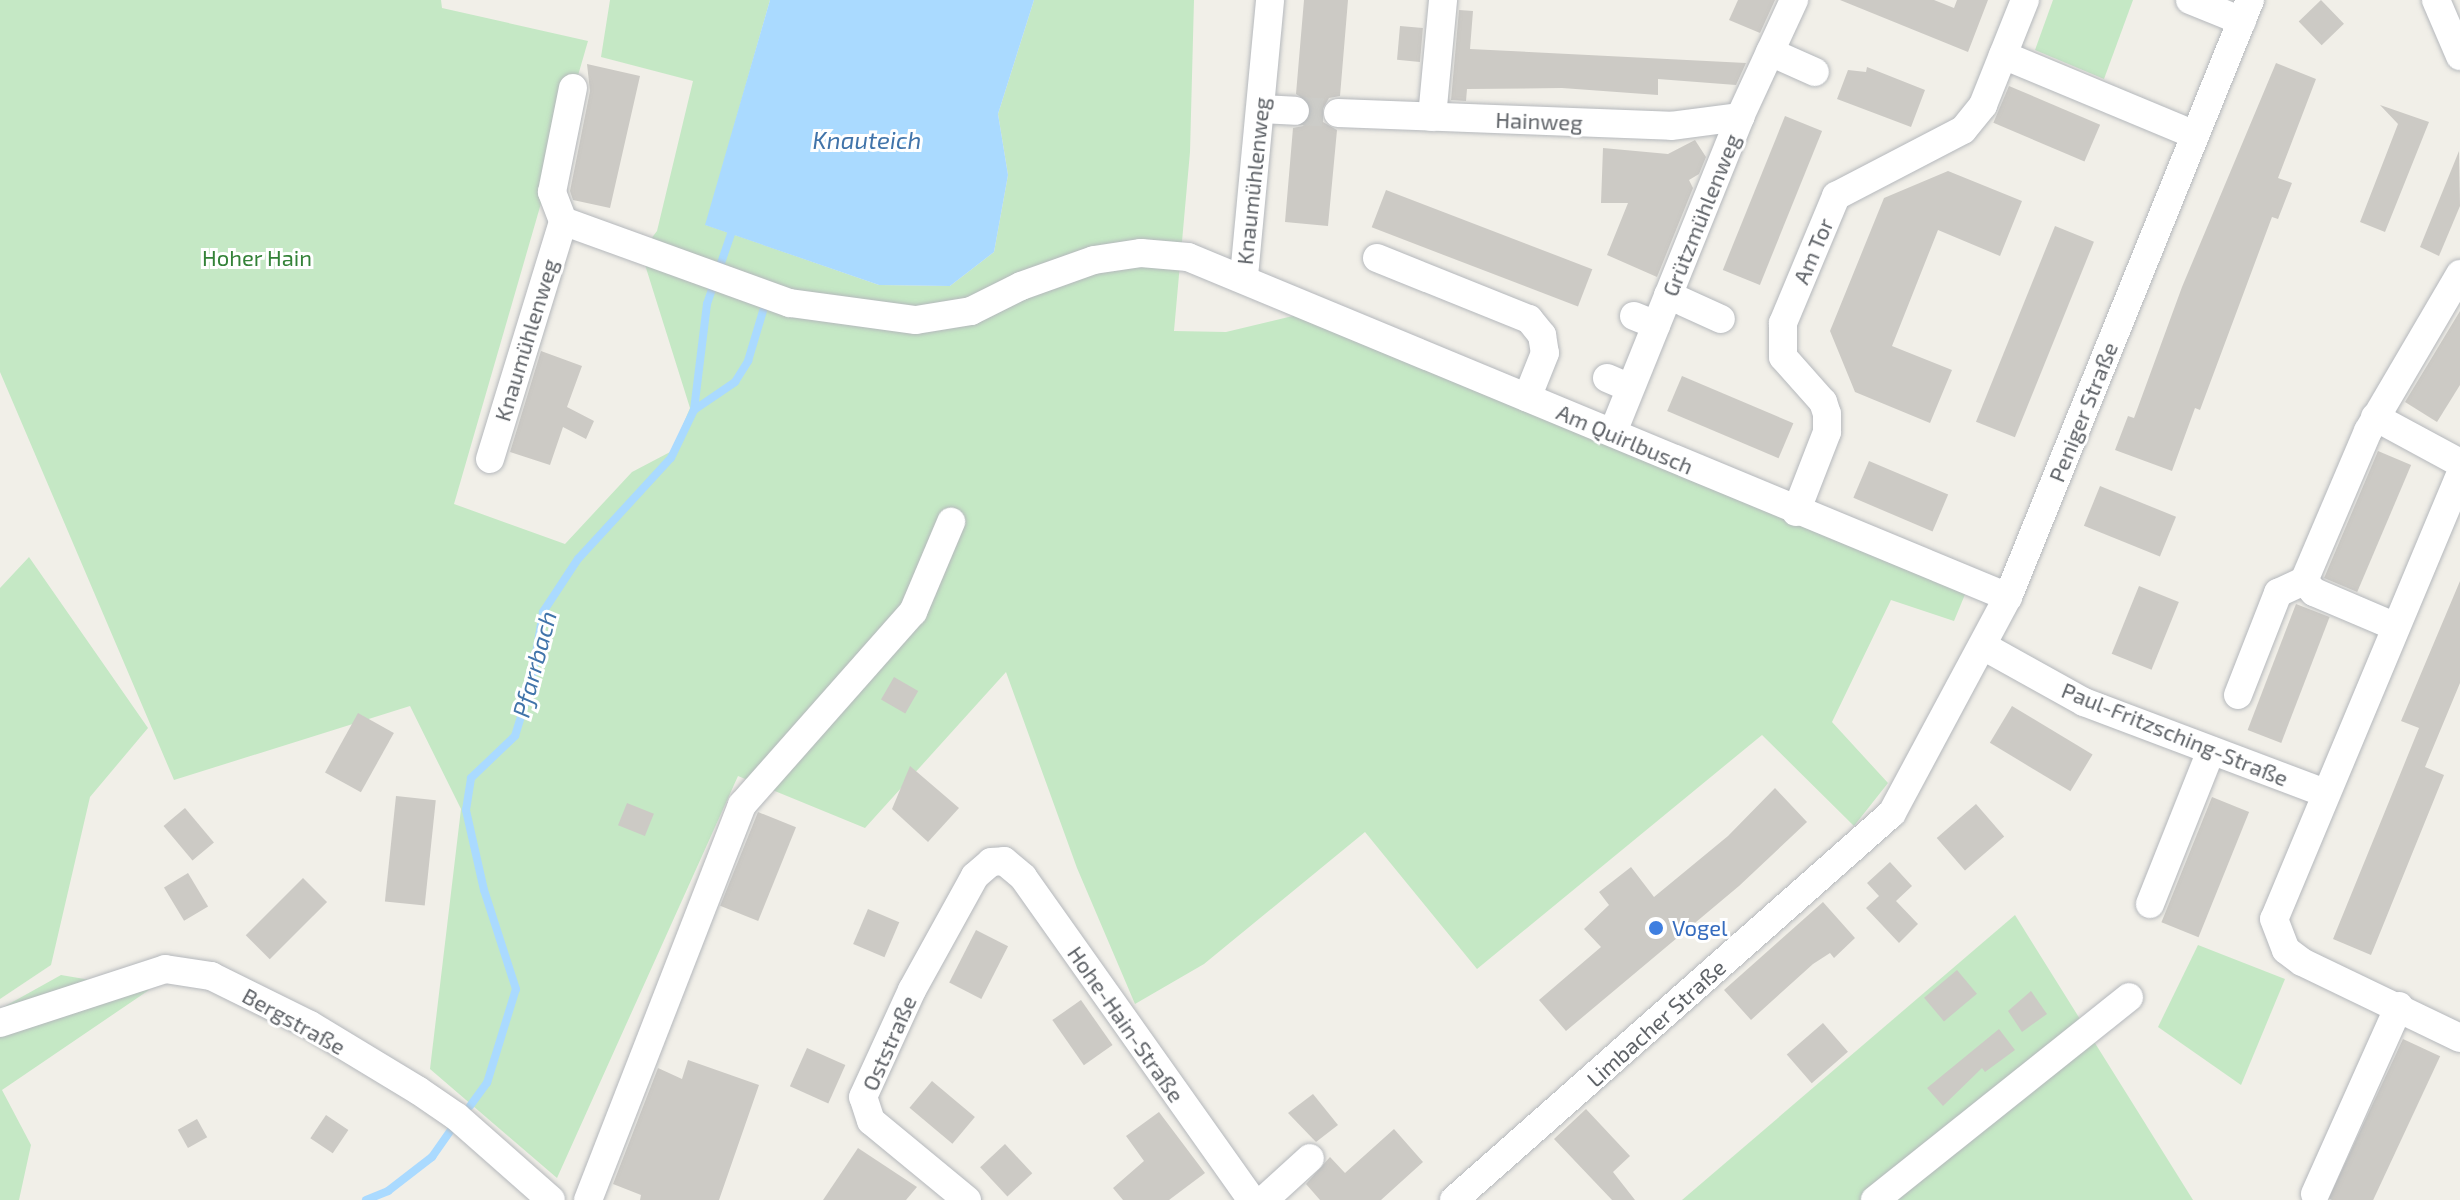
<!DOCTYPE html>
<meta charset="utf-8">
<style>
body{margin:0}
#map{position:relative;width:2460px;height:1200px;overflow:hidden;background:#f1efe8;font-family:"Exo 2",sans-serif}
div>[style]{position:absolute}
[style*='--x']{left:calc(var(--x)*1px);top:calc(var(--y)*1px);width:calc(var(--w)*1px);rotate:calc(var(--a)*1deg)}
.green>*{inset:0;background:#c5e8c5}
.water>*{inset:0;background:#aadaff}
.stream>*{height:8px;margin:-4px;padding:0 4px;transform-origin:4px;border-radius:4px;background:#aadaff}
.building>*{inset:0;background:#cccac5;transform-origin:0 0}
.minor-tunnel>*{height:28px;margin-top:-14px;transform-origin:0;background:repeating-linear-gradient(90deg,#ccccc8 0 28px,transparent 0 42px)}
.roads{filter:drop-shadow(0 0 2px #b5b8bc) drop-shadow(0 0 2px #b5b8bc)}
.minor>*{height:28px;margin:-14px;padding:0 14px;transform-origin:14px;border-radius:14px;background:#fff}
.dots>*{width:22px;height:22px;translate:-50% -50%;box-sizing:border-box;border:4px solid #fff;border-radius:50%}
span{translate:-50% -50%;white-space:nowrap;text-align:center;line-height:1.15;-webkit-text-stroke:6px #fff;paint-order:stroke}
.street-label{font-size:22px;color:#5f6368}
.park-label{font-size:22px;color:#348238}
.shop-label{font-size:22px;color:#366cbe}
.left{translate:0 -50%;text-align:left}
.water-label{font-size:24px;color:#4174aa;font-style:italic}
</style>
<div id="map">
<div class="green">
<i style="clip-path:polygon(0 0,441px 0,442px 8px,588px 41px,454px 504px,565px 544px,632px 472px,672px 451px,690px 408px,641px 252px,657px 231px,693px 81px,601px 57px,610px 0,770px 0,706px 225px,879px 285px,950px 286px,994px 252px,1008px 175px,998px 114px,1034px 0,1194px 0,1190px 152px,1174px 331px,1226px 332px,1301px 314px,1966px 592px,1954px 621px,1891px 600px,1832px 722px,1888px 783px,1854px 826px,1762px 735px,1477px 969px,1365px 832px,1204px 964px,1135px 1004px,1077px 868px,1006px 672px,865px 828px,738px 776px,557px 1178px,430px 1069px,461px 809px,410px 706px,174px 780px,0 372px)"></i>
<i style="clip-path:polygon(2053px 0,2133px 0,2104px 79px,2035px 50px)"></i>
<i style="clip-path:polygon(29px 557px,148px 728px,90px 797px,51px 965px,0 999px,0 588px)"></i>
<i style="clip-path:polygon(2015px 915px,2193px 1200px,1682px 1200px)"></i>
<i style="clip-path:polygon(2198px 945px,2285px 979px,2241px 1085px,2158px 1027px)"></i>
<i style="clip-path:polygon(61px 975px,149px 990px,2px 1090px,31px 1145px,19px 1200px,0 1200px,0 1009px)"></i>
</div>
<div class="water">
<i style="clip-path:polygon(770px 0,1034px 0,998px 114px,1008px 175px,994px 252px,950px 286px,879px 285px,705px 225px)"></i>
</div>
<div class="stream">
<i style="--x:694;--y:410;--w:107;--a:-83"></i>
<i style="--x:707;--y:304;--w:74;--a:-71.1"></i>
<i style="--x:470;--y:1106;--w:29;--a:-54"></i>
<i style="--x:487;--y:1083;--w:98;--a:-72.9"></i>
<i style="--x:516;--y:989;--w:104;--a:-107.9"></i>
<i style="--x:484;--y:890;--w:82;--a:-102.7"></i>
<i style="--x:466;--y:810;--w:32;--a:-81"></i>
<i style="--x:471;--y:778;--w:61;--a:-43.7"></i>
<i style="--x:515;--y:736;--w:54;--a:-72.9"></i>
<i style="--x:531;--y:684;--w:73;--a:-80.5"></i>
<i style="--x:543;--y:612;--w:64;--a:-56.6"></i>
<i style="--x:578;--y:559;--w:137;--a:-47.4"></i>
<i style="--x:671;--y:458;--w:53;--a:-64.4"></i>
<i style="--x:694;--y:410;--w:50;--a:-34.3"></i>
<i style="--x:735;--y:382;--w:25;--a:-58"></i>
<i style="--x:748;--y:361;--w:52;--a:-73.3"></i>
<i style="--x:366;--y:1200;--w:24;--a:-22"></i>
<i style="--x:388;--y:1191;--w:56;--a:-37.7"></i>
<i style="--x:432;--y:1157;--w:37;--a:-55"></i>
</div>
<div class="building">
<i style="clip-path:polygon(1304px 0,1348px 0,1340px 96px,1329px 98px,1321px 112px,1323px 122px,1337px 130px,1328px 226px,1285px 222px,1293px 128px,1303px 126px,1312px 113px,1310px 103px,1296px 94px)"></i>
<i style="clip-path:polygon(1738px 0,1775px 0,1760px 33px,1729px 20px)"></i>
<i style="clip-path:polygon(1840px 0,1934px 0,1954px 8px,1957px 0,1988px 0,1968px 52px)"></i>
<i style="left:2321px;top:0;width:33px;height:31px;rotate:46deg"></i>
<i style="clip-path:polygon(1459px 10px,1473px 11px,1470px 49px,1746px 63px,1736px 85px,1658px 79px,1658px 95px,1562px 88px,1467px 89px,1466px 101px,1451px 100px)"></i>
<i style="left:1400px;top:26px;width:23px;height:34px;rotate:5deg"></i>
<i style="clip-path:polygon(2276px 63px,2316px 79px,2278px 178px,2292px 183px,2278px 219px,2272px 217px,2200px 410px,2195px 408px,2172px 471px,2115px 450px,2128px 416px,2134px 418px,2182px 287px)"></i>
<i style="clip-path:polygon(587px 64px,640px 76px,610px 208px,573px 200px,570px 191px,590px 91px)"></i>
<i style="clip-path:polygon(1867px 67px,1925px 90px,1911px 127px,1837px 99px,1848px 70px,1866px 72px)"></i>
<i style="left:2009px;top:86px;width:99px;height:40px;rotate:23deg"></i>
<i style="clip-path:polygon(2380px 105px,2429px 122px,2385px 232px,2360px 222px,2398px 124px)"></i>
<i style="left:1785px;top:116px;width:40px;height:166px;rotate:22deg"></i>
<i style="clip-path:polygon(1695px 140px,1706px 157px,1699px 174px,1689px 180px,1693px 188px,1657px 277px,1607px 255px,1628px 203px,1601px 203px,1603px 148px,1668px 154px)"></i>
<i style="clip-path:polygon(2459px 151px,2460px 206px,2439px 256px,2420px 247px)"></i>
<i style="clip-path:polygon(1948px 171px,2022px 201px,2000px 256px,1938px 230px,1892px 346px,1952px 370px,1930px 423px,1855px 392px,1830px 331px,1884px 198px)"></i>
<i style="left:1386px;top:190px;width:221px;height:40px;rotate:21deg"></i>
<i style="left:2055px;top:226px;width:42px;height:211px;rotate:22deg"></i>
<i style="clip-path:polygon(2460px 311px,2460px 385px,2437px 422px,2405px 402px)"></i>
<i style="clip-path:polygon(541px 351px,582px 366px,567px 407px,594px 421px,586px 439px,563px 427px,550px 465px,510px 452px)"></i>
<i style="left:1682px;top:376px;width:121px;height:38px;rotate:23deg"></i>
<i style="left:2378px;top:451px;width:36px;height:138px;rotate:23deg"></i>
<i style="left:1869px;top:461px;width:86px;height:40px;rotate:23deg"></i>
<i style="left:2100px;top:486px;width:82px;height:43px;rotate:22deg"></i>
<i style="clip-path:polygon(2460px 581px,2460px 683px,2425px 767px,2444px 775px,2371px 955px,2333px 939px,2419px 728px,2401px 721px)"></i>
<i style="left:2139px;top:586px;width:43px;height:73px;rotate:22deg"></i>
<i style="left:2296px;top:604px;width:36px;height:135px;rotate:21deg"></i>
<i style="left:894px;top:677px;width:28px;height:26px;rotate:30deg"></i>
<i style="left:2012px;top:706px;width:94px;height:43px;rotate:31deg"></i>
<i style="left:358px;top:713px;width:41px;height:68px;rotate:29deg"></i>
<i style="clip-path:polygon(910px 766px,959px 808px,928px 842px,892px 809px)"></i>
<i style="clip-path:polygon(1775px 788px,1807px 822px,1739px 886px,1566px 1031px,1539px 1000px,1601px 947px,1584px 929px,1609px 905px,1599px 892px,1631px 867px,1654px 897px,1728px 836px)"></i>
<i style="left:396px;top:796px;width:40px;height:106px;rotate:6deg"></i>
<i style="left:2212px;top:797px;width:40px;height:135px;rotate:22deg"></i>
<i style="left:627px;top:803px;width:29px;height:24px;rotate:22deg"></i>
<i style="left:1976px;top:804px;width:43px;height:52px;rotate:49deg"></i>
<i style="left:185px;top:808px;width:45px;height:28px;rotate:50deg"></i>
<i style="left:758px;top:812px;width:41px;height:101px;rotate:22deg"></i>
<i style="clip-path:polygon(1890px 862px,1912px 886px,1896px 901px,1918px 924px,1899px 943px,1866px 908px,1879px 896px,1867px 883px)"></i>
<i style="left:188px;top:873px;width:39px;height:28px;rotate:59deg"></i>
<i style="left:303px;top:878px;width:34px;height:81px;rotate:45deg"></i>
<i style="clip-path:polygon(1823px 902px,1855px 938px,1834px 958px,1830px 953px,1813px 964px,1751px 1020px,1724px 990px)"></i>
<i style="left:868px;top:909px;width:34px;height:38px;rotate:23deg"></i>
<i style="left:976px;top:930px;width:36px;height:59px;rotate:27deg"></i>
<i style="left:1957px;top:970px;width:31px;height:43px;rotate:50deg"></i>
<i style="clip-path:polygon(2031px 991px,2047px 1014px,2022px 1032px,2008px 1011px)"></i>
<i style="left:1081px;top:1000px;width:55px;height:35px;rotate:55deg"></i>
<i style="left:1823px;top:1023px;width:38px;height:48px;rotate:49deg"></i>
<i style="clip-path:polygon(1999px 1029px,2015px 1050px,1985px 1072px,1982px 1068px,1943px 1106px,1927px 1088px)"></i>
<i style="left:2403px;top:1039px;width:41px;height:176px;rotate:25deg"></i>
<i style="left:807px;top:1048px;width:42px;height:42px;rotate:24deg"></i>
<i style="clip-path:polygon(688px 1060px,759px 1085px,719px 1200px,640px 1200px,641px 1195px,613px 1184px,658px 1068px,682px 1079px)"></i>
<i style="left:932px;top:1081px;width:56px;height:35px;rotate:40deg"></i>
<i style="clip-path:polygon(1313px 1094px,1338px 1125px,1316px 1142px,1288px 1113px)"></i>
<i style="clip-path:polygon(1586px 1109px,1630px 1156px,1613px 1172px,1635px 1200px,1612px 1200px,1554px 1139px)"></i>
<i style="clip-path:polygon(1159px 1112px,1205px 1173px,1169px 1200px,1123px 1200px,1113px 1188px,1144px 1161px,1126px 1136px)"></i>
<i style="left:326px;top:1115px;width:27px;height:28px;rotate:34deg"></i>
<i style="left:197px;top:1119px;width:21px;height:22px;rotate:61deg"></i>
<i style="clip-path:polygon(1394px 1129px,1423px 1162px,1381px 1200px,1320px 1200px,1306px 1184px,1330px 1157px,1345px 1173px)"></i>
<i style="left:1005px;top:1144px;width:40px;height:34px;rotate:47deg"></i>
<i style="clip-path:polygon(858px 1148px,917px 1187px,906px 1200px,823px 1200px)"></i>
</div>
<div class="minor-tunnel">
<i style="--x:1295;--y:111;--w:43;--a:2.7"></i>
</div>
<div class="roads">
<div class="minor">
<i style="--x:2190;--y:0;--w:56;--a:22"></i>
<i style="--x:2436;--y:0;--w:61;--a:66.8"></i>
<i style="--x:1770;--y:52;--w:49;--a:24"></i>
<i style="--x:2003;--y:55;--w:208;--a:22.6"></i>
<i style="--x:1261;--y:109;--w:34;--a:3"></i>
<i style="--x:1338;--y:113;--w:333;--a:2.2"></i>
<i style="--x:1671;--y:126;--w:70;--a:-7.4"></i>
<i style="--x:1432;--y:117;--w:118;--a:-84.6"></i>
<i style="--x:563;--y:221;--w:241;--a:19.9"></i>
<i style="--x:790;--y:303;--w:127;--a:7.7"></i>
<i style="--x:916;--y:320;--w:56;--a:-9.3"></i>
<i style="--x:971;--y:311;--w:56;--a:-26.6"></i>
<i style="--x:1021;--y:286;--w:77;--a:-19.6"></i>
<i style="--x:1094;--y:260;--w:48;--a:-8.5"></i>
<i style="--x:1141;--y:253;--w:47;--a:4.9"></i>
<i style="--x:1188;--y:257;--w:888;--a:22.52"></i>
<i style="--x:1377;--y:258;--w:164;--a:21.9"></i>
<i style="--x:1529;--y:319;--w:21;--a:51"></i>
<i style="--x:1542;--y:335;--w:18;--a:81"></i>
<i style="--x:1545;--y:353;--w:48;--a:111.8"></i>
<i style="--x:1244;--y:276;--w:277;--a:-84.6"></i>
<i style="--x:1668;--y:295;--w:58;--a:24.4"></i>
<i style="--x:1634;--y:316;--w:24;--a:22"></i>
<i style="--x:1607;--y:378;--w:25;--a:23"></i>
<i style="--x:2375;--y:417;--w:97;--a:28.4"></i>
<i style="--x:1613;--y:432;--w:340;--a:-68"></i>
<i style="--x:1740;--y:117;--w:129;--a:-65.2"></i>
<i style="--x:490;--y:459;--w:249;--a:-72.9"></i>
<i style="--x:563;--y:221;--w:31;--a:-111"></i>
<i style="--x:552;--y:192;--w:106;--a:-78.6"></i>
<i style="--x:2460;--y:475;--w:481;--a:112.7"></i>
<i style="--x:2274;--y:919;--w:33;--a:69"></i>
<i style="--x:2286;--y:950;--w:20;--a:37"></i>
<i style="--x:2302;--y:962;--w:175;--a:25.7"></i>
<i style="--x:1796;--y:512;--w:86;--a:-68.8"></i>
<i style="--x:1827;--y:432;--w:18;--a:-90"></i>
<i style="--x:1827;--y:414;--w:13;--a:-108"></i>
<i style="--x:1823;--y:402;--w:60;--a:-131.6"></i>
<i style="--x:1783;--y:357;--w:34;--a:-90"></i>
<i style="--x:1783;--y:323;--w:138;--a:-67.3"></i>
<i style="--x:1836;--y:196;--w:143;--a:-27.5"></i>
<i style="--x:1963;--y:130;--w:32;--a:-51"></i>
<i style="--x:1983;--y:105;--w:113;--a:-68.2"></i>
<i style="--x:2304;--y:581;--w:15;--a:48"></i>
<i style="--x:2314;--y:592;--w:89;--a:23.1"></i>
<i style="--x:1985;--y:647;--w:113;--a:29.1"></i>
<i style="--x:2084;--y:702;--w:258;--a:20.7"></i>
<i style="--x:2238;--y:695;--w:110;--a:-68.6"></i>
<i style="--x:2278;--y:593;--w:29;--a:-25"></i>
<i style="--x:2304;--y:581;--w:163;--a:-66.9"></i>
<i style="--x:2368;--y:431;--w:182;--a:-59.6"></i>
<i style="--x:2150;--y:904;--w:165;--a:-68.3"></i>
<i style="--x:0;--y:1023;--w:174;--a:-18.1"></i>
<i style="--x:165;--y:969;--w:47;--a:8.7"></i>
<i style="--x:211;--y:976;--w:110;--a:26.3"></i>
<i style="--x:310;--y:1025;--w:127;--a:31.2"></i>
<i style="--x:419;--y:1091;--w:46;--a:34.4"></i>
<i style="--x:457;--y:1117;--w:125;--a:41.4"></i>
<i style="--x:2315;--y:1194;--w:206;--a:-65.9"></i>
<i style="--x:588;--y:1200;--w:424;--a:-68.7"></i>
<i style="--x:742;--y:805;--w:258;--a:-48.5"></i>
<i style="--x:913;--y:612;--w:98;--a:-67.1"></i>
<i style="--x:967;--y:1200;--w:124;--a:-140.5"></i>
<i style="--x:871;--y:1121;--w:25;--a:-108"></i>
<i style="--x:863;--y:1097;--w:118;--a:-65.4"></i>
<i style="--x:912;--y:990;--w:130;--a:-61.1"></i>
<i style="--x:975;--y:876;--w:21;--a:-41"></i>
<i style="--x:991;--y:862;--w:13;--a:-4"></i>
<i style="--x:1004;--y:861;--w:25;--a:40"></i>
<i style="--x:1023;--y:877;--w:396;--a:54.7"></i>
<i style="--x:1264;--y:1200;--w:62;--a:-42.4"></i>
<i style="--x:1454;--y:1200;--w:584;--a:-41.46"></i>
<i style="--x:1892;--y:813;--w:245;--a:-61.8"></i>
<i style="--x:2008;--y:597;--w:644;--a:-67.93"></i>
<i style="--x:1875;--y:1200;--w:325;--a:-38.6"></i>
</div>
</div>
<div class="dots">
<i style="left:1656px;top:928px;background:#3f7fe0"></i>
</div>
<div class="street-label">
<span style="left:1539px;top:121px;rotate:2deg">Hainweg</span>
<span style="left:1253px;top:181px;rotate:-84deg">Knaumühlenweg</span>
<span style="left:1701px;top:215px;rotate:-68deg">Grützmühlenweg</span>
<span style="left:1813px;top:251px;rotate:-67deg">Am Tor</span>
<span style="left:526px;top:340px;rotate:-73deg">Knaumühlenweg</span>
<span style="left:2083px;top:412px;rotate:-68deg">Peniger Straße</span>
<span style="left:1625px;top:439px;rotate:23deg">Am Quirlbusch</span>
<span style="left:2175px;top:734px;rotate:22deg">Paul-Fritzsching-Straße</span>
<span style="left:294px;top:1021px;rotate:29deg">Bergstraße</span>
<span style="left:1656px;top:1023px;rotate:-42deg">Limbacher Straße</span>
<span style="left:1126px;top:1024px;rotate:55deg">Hohe-Hain-Straße</span>
<span style="left:889px;top:1043px;rotate:-66deg">Oststraße</span>
</div>
<div class="park-label">
<span style="left:257px;top:258px">Hoher Hain</span>
</div>
<div class="shop-label">
<span class="left" style="left:1672px;top:928px">Vogel</span>
</div>
<div class="water-label">
<span style="left:867px;top:140px">Knauteich</span>
<span style="left:534px;top:664px;rotate:-75deg">Pfarrbach</span>
</div>
</div>
